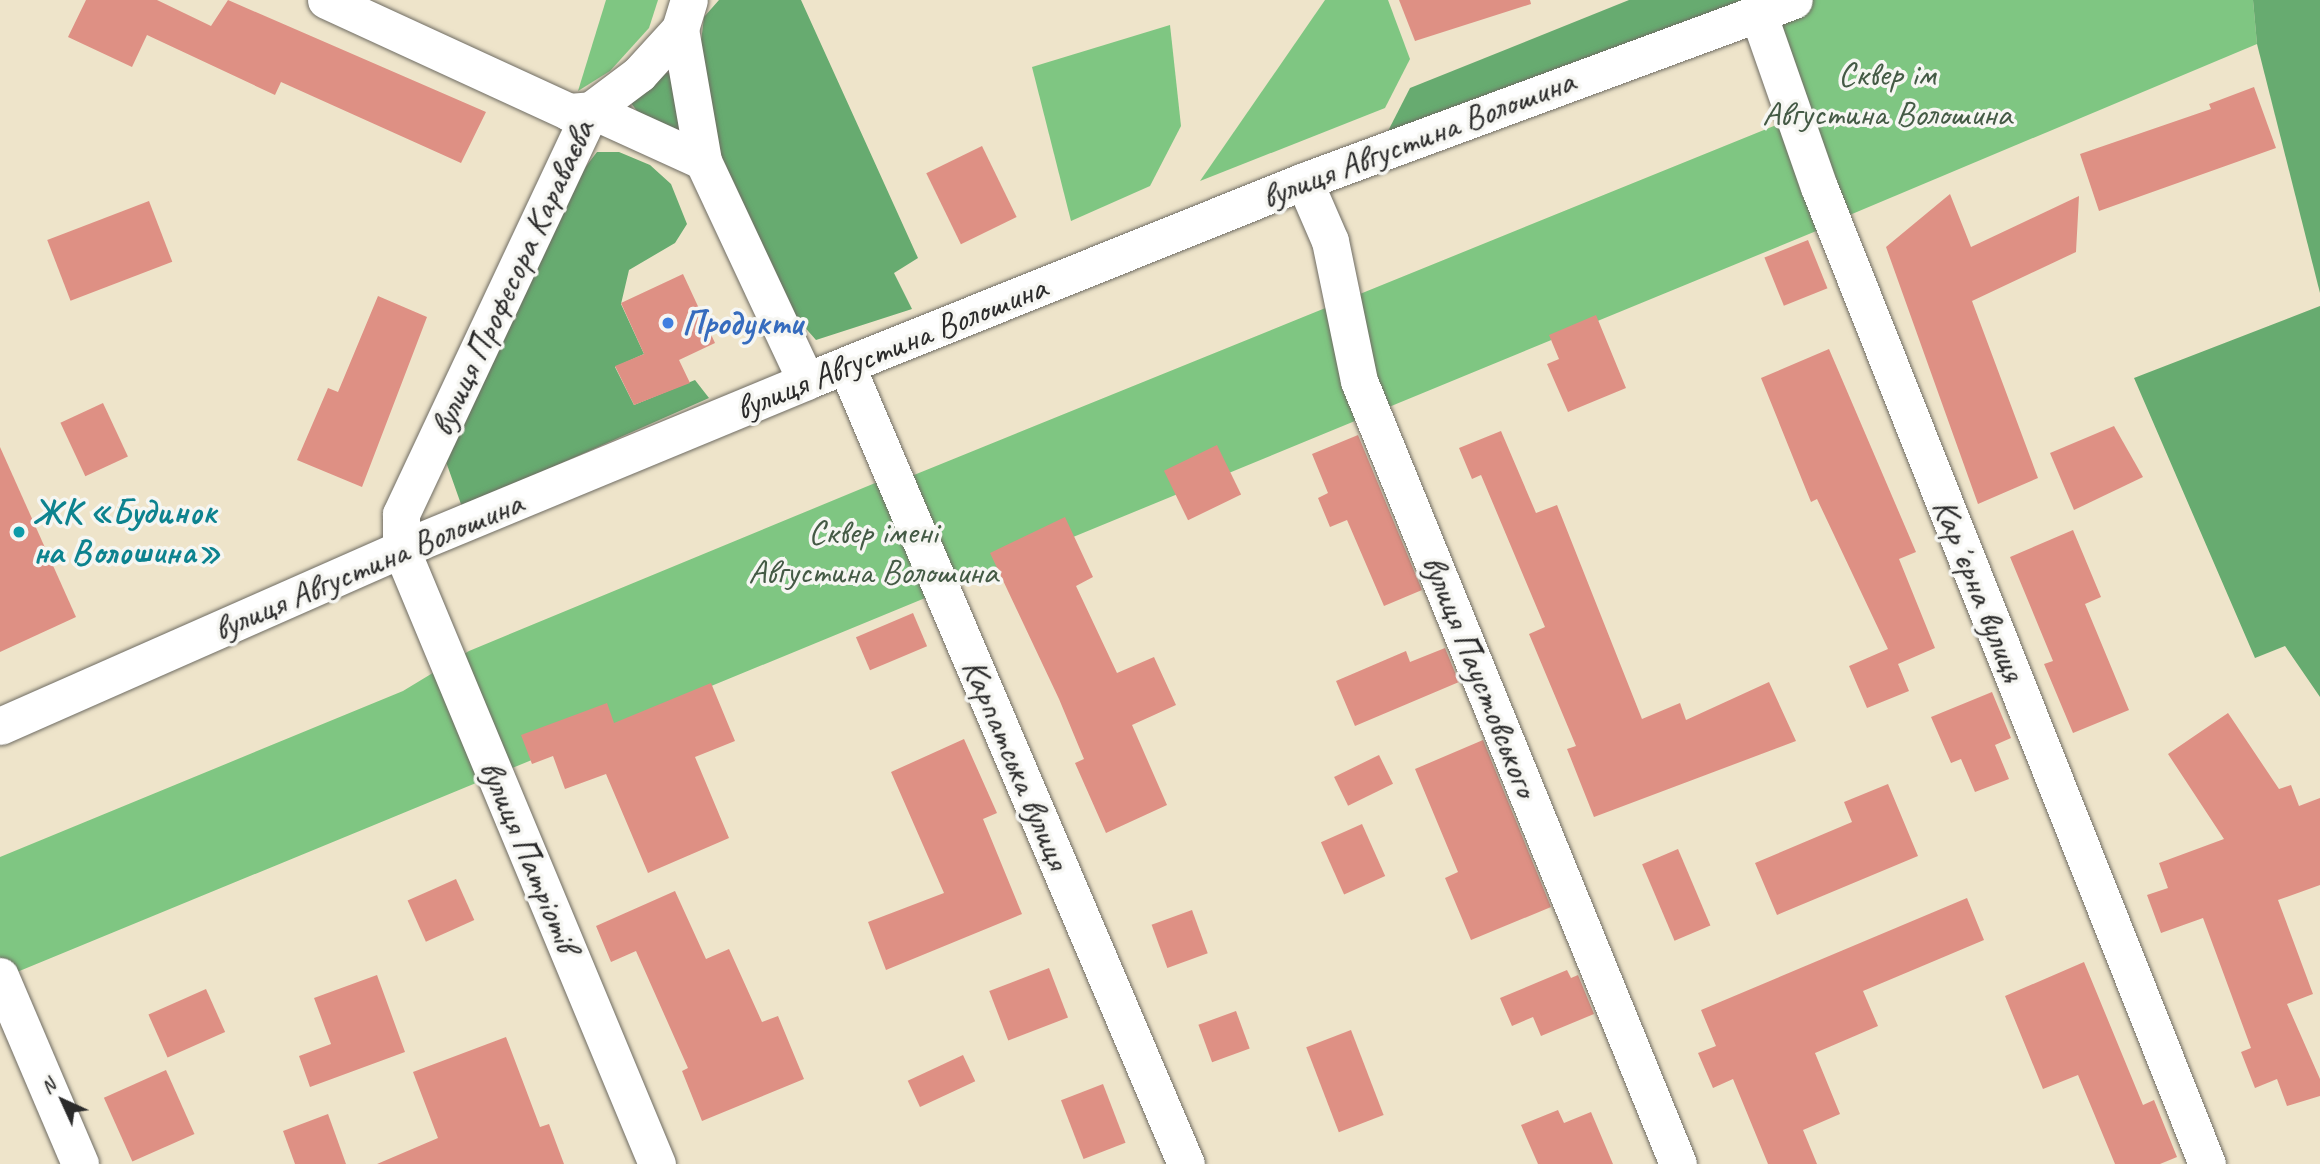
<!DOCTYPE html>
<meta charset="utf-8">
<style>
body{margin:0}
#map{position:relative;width:2320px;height:1164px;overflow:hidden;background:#eee4ca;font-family:Caveat,sans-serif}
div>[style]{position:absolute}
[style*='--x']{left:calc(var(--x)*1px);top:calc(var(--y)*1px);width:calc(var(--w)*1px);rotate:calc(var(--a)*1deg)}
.green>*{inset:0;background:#7fc682}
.forest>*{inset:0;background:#67ab70}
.building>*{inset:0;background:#de9084;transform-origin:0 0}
.roads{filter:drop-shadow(0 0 2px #6f6c63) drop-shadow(0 0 2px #6f6c63)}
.minor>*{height:37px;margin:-18.5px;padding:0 18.5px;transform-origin:18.5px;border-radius:18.5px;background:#fff}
.dots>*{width:19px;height:19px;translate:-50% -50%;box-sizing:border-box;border:4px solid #f6f6f2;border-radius:50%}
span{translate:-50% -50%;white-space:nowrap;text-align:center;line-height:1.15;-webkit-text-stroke:7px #f6f6f2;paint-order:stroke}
.park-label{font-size:35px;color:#445a45}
.street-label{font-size:35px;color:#2b2b2b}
.shop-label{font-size:35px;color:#366cbe;font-weight:700}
.left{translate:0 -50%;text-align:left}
.culture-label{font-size:35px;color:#0d838f;font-weight:700}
.north{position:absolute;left:28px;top:1066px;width:70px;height:70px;-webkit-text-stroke:5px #f6f6f2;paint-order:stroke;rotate:315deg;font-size:19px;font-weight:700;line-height:28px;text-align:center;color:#2b2b2b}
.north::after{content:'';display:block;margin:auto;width:24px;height:32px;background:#2b2b2b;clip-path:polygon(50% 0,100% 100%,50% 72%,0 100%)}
</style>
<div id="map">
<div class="green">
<i style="clip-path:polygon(606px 0,658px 0,649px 28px,610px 71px,578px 91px)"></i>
<i style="clip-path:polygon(1325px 0,1388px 0,1410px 59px,1385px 108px,1200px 181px)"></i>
<i style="clip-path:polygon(1794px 0,2253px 0,2257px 44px,1833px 222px,1758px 13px)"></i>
<i style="clip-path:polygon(1170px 25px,1181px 126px,1150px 186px,1071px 221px,1032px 67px)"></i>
<i style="clip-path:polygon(1781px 123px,1826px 227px,0 979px,0 857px,403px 691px,469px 651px,880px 481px,914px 475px)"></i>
</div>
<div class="forest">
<i style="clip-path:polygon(719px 0,801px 0,918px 258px,894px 273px,912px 309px,816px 340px,779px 298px,707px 137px,698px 67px,704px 17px)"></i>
<i style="clip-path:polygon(1629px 0,1753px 0,1387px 133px,1410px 88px)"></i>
<i style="clip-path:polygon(2253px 0,2320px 0,2320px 293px,2257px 44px)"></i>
<i style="clip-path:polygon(670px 73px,687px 124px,671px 134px,651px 130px,631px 103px,639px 74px)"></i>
<i style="clip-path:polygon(597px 152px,619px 152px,650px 165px,671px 184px,687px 224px,675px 243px,629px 270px,621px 304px,644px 354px,615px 367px,634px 405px,695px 380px,709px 398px,462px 507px,445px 459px,574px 182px)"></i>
<i style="clip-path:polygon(2320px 306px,2320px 697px,2285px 646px,2255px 658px,2134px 378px)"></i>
</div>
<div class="building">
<i style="clip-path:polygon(86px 0,157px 0,211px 26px,228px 0,486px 112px,461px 163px,281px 82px,275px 95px,147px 35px,132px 67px,68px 37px)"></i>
<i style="clip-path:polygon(1399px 0,1530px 0,1531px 4px,1415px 41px)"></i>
<i style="clip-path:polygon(2254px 87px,2276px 148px,2099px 211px,2080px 154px,2211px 109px,2209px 104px)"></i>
<i style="left:982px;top:146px;width:79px;height:62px;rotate:64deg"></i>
<i style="clip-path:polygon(1950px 194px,1971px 247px,2079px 196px,2076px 252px,1972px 301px,2038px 478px,1978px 504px,1886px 247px)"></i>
<i style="left:149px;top:201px;width:65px;height:109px;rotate:69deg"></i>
<i style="left:1808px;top:240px;width:52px;height:47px;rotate:68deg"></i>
<i style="clip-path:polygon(683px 274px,715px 343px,679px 360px,690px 383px,634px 405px,615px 366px,644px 354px,621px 303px)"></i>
<i style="clip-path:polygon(378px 296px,427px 317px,362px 487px,297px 460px,328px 388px,338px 392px)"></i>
<i style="clip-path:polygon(1596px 315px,1626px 388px,1568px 412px,1547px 364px,1559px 359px,1549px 335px)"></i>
<i style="clip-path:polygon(1829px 349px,1916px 552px,1899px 559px,1935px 648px,1898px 664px,1909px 691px,1867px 708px,1849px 666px,1888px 649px,1817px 499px,1811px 502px,1761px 378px)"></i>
<i style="left:103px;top:403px;width:59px;height:47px;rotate:65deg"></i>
<i style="clip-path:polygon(2114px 426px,2143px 477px,2074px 510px,2050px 453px)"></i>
<i style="clip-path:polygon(1501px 431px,1536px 513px,1557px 505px,1642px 719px,1680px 703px,1686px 720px,1769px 682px,1796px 741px,1594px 817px,1567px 749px,1576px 746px,1529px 634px,1545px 627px,1481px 475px,1472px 479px,1459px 448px)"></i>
<i style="clip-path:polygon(1358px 435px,1422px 590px,1384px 606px,1347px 520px,1330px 527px,1318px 498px,1328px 493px,1312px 454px)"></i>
<i style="left:1217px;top:445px;width:55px;height:59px;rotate:64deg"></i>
<i style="clip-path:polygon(0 447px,76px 617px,0 652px)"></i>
<i style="clip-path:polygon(1065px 517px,1093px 577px,1076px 586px,1117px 673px,1154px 657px,1176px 705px,1132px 725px,1167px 805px,1106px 833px,1075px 763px,1084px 759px,1059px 699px,990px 553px)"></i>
<i style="clip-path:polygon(2073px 530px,2101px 597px,2085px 604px,2129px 710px,2073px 733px,2044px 664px,2053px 661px,2010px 557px)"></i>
<i style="left:913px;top:613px;width:36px;height:62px;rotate:67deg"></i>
<i style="clip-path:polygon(1445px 648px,1459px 682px,1355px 726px,1336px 681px,1406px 651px,1410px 662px)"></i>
<i style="clip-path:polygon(711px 683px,735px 741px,695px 757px,729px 838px,648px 873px,606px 774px,565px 789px,553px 756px,532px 764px,521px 735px,607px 703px,614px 723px)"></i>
<i style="clip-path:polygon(1992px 692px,2011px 738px,1995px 745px,2009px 779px,1975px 792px,1961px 759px,1951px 763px,1931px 717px)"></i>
<i style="clip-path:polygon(2228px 713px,2279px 789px,2291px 785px,2299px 806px,2320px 798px,2320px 885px,2278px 900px,2313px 994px,2287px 1004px,2320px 1079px,2320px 1096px,2287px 1106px,2277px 1079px,2255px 1088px,2241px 1052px,2251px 1048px,2203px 918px,2161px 933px,2147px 895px,2168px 888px,2159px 863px,2224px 839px,2168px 754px)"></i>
<i style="clip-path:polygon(964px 739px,997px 813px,983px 819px,1022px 914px,886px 970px,868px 922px,944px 893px,891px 772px)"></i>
<i style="clip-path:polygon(1483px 740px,1551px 907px,1471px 940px,1445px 878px,1458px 872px,1415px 769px)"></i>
<i style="left:1379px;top:755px;width:32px;height:50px;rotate:64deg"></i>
<i style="clip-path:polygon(1888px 784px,1918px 856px,1777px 915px,1755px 863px,1852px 822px,1844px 802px)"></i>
<i style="left:1362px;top:824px;width:57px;height:45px;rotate:66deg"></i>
<i style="left:1678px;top:849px;width:83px;height:39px;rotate:67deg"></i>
<i style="left:456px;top:879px;width:45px;height:53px;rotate:66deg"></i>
<i style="clip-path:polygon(675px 891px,706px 959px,729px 949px,762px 1022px,778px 1016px,804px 1079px,702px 1121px,682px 1071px,688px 1068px,636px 951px,611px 962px,596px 926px)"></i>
<i style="clip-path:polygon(1967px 898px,1984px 940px,1863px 991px,1878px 1026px,1815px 1053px,1840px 1114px,1803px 1130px,1817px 1164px,1768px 1164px,1733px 1079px,1713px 1088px,1698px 1053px,1716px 1046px,1701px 1010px)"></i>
<i style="left:1192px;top:910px;width:46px;height:43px;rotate:70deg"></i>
<i style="clip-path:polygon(2084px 962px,2143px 1105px,2154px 1100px,2177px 1157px,2160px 1164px,2115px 1164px,2078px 1075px,2043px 1089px,2005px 996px)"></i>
<i style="left:1049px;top:968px;width:53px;height:64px;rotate:69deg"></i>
<i style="clip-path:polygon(1567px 970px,1571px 978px,1578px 975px,1594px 1014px,1541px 1036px,1533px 1017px,1512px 1026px,1500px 998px)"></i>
<i style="clip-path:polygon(377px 975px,405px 1052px,310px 1087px,299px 1056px,331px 1044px,314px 998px)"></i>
<i style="left:206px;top:989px;width:47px;height:63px;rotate:66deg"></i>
<i style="left:1236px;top:1011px;width:40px;height:40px;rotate:70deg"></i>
<i style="left:1351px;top:1030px;width:91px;height:48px;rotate:69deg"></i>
<i style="clip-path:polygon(506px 1037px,540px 1127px,549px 1124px,564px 1164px,377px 1164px,438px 1138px,413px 1072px)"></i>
<i style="left:963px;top:1055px;width:29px;height:61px;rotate:65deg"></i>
<i style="left:166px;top:1070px;width:70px;height:68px;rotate:66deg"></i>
<i style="left:1103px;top:1084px;width:63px;height:45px;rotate:69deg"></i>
<i style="clip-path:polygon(1558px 1110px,1564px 1123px,1591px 1112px,1613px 1164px,1538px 1164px,1521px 1125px)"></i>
<i style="clip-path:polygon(328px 1114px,346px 1164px,295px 1164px,283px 1131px)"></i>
</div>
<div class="roads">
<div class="minor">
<i style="--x:326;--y:0;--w:268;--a:24.7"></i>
<i style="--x:569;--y:112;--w:22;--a:-5"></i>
<i style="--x:591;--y:110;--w:123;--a:24.5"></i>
<i style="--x:1758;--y:13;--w:184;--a:70.7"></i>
<i style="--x:1819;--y:187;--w:1051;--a:68.34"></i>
<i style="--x:680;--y:29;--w:134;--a:80.1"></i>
<i style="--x:703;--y:161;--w:243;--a:64.9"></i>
<i style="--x:1304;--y:181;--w:65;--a:66.6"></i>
<i style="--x:1330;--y:241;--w:143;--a:78.3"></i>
<i style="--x:1359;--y:381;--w:845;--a:67.83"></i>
<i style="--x:846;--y:365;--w:868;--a:66.95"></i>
<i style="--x:0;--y:726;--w:438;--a:-23.8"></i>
<i style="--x:401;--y:549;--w:438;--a:-22.5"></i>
<i style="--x:806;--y:381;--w:537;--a:-21.88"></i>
<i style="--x:1304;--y:181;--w:522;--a:-20.27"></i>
<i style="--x:0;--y:976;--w:204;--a:66.9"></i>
<i style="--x:657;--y:1164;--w:666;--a:-112.6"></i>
<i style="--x:401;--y:549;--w:35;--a:-90"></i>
<i style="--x:401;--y:514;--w:446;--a:-64.8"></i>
<i style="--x:591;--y:110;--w:60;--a:-36.9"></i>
<i style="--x:639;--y:74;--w:61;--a:-47.7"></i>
<i style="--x:680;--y:29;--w:30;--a:-73"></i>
</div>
</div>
<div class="dots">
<i style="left:668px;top:323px;background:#3f7fe0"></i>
<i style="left:19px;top:532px;background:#0f9aa8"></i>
</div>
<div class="park-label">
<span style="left:1887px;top:94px">Сквер ім<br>Августина Волошина</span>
<span style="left:873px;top:552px">Сквер імені<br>Августина Волошина</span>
</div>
<div class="street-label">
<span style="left:1418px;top:139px;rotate:-21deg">вулиця Августина Волошина</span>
<span style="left:512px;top:278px;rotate:-65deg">вулиця Професора Караваєва</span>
<span style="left:891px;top:348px;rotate:-22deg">вулиця Августина Волошина</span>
<span style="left:368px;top:566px;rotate:-23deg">вулиця Августина Волошина</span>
<span style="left:1979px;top:590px;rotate:68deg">Карʼєрна вулиця</span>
<span style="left:1480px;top:676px;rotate:68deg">вулиця Паустовського</span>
<span style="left:1016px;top:764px;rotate:67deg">Карпатська вулиця</span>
<span style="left:529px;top:856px;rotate:67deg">вулиця Патріотів</span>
</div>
<div class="shop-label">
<span class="left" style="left:682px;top:323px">Продукти</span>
</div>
<div class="culture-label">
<span class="left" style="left:33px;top:532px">ЖК «Будинок<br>на Волошина»</span>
</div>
<div class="north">N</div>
</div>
